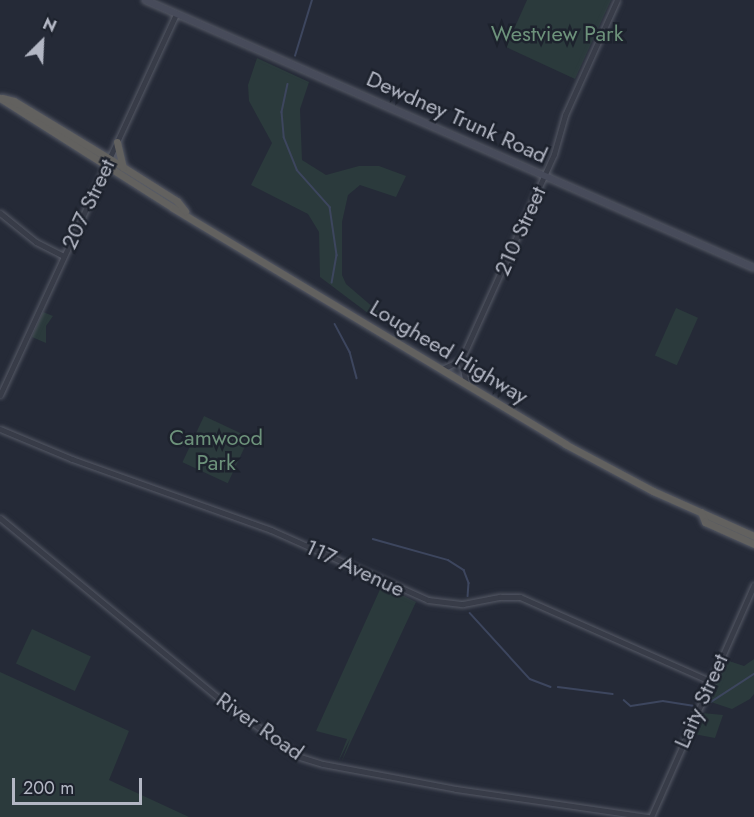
<!DOCTYPE html>
<style>
body{margin:0}
#map{position:relative;width:754px;height:817px;overflow:hidden;background:#252a37;font-family:Jost,sans-serif}
div>[style]{position:absolute}
[style*='--x']{left:calc(var(--x)*1px);top:calc(var(--y)*1px);width:calc(var(--w)*1px);rotate:calc(var(--a)*1deg)}
.green>*{inset:0;background:#2b3a3c;transform-origin:0 0}
.stream>*{height:1.5px;margin:-0.75px;padding:0 0.75px;transform-origin:0.75px;border-radius:0.75px;background:#3d465e}
.roads{filter:drop-shadow(0 0 2px #565a66) drop-shadow(0 0 2px #565a66)}
.tertiary>*{height:5px;margin:-2.5px;padding:0 2.5px;transform-origin:2.5px;border-radius:2.5px;background:#383c48}
.secondary>*{height:6px;margin:-3px;padding:0 3px;transform-origin:3px;border-radius:3px;background:#474b5a}
.trunk>*{height:7px;margin:-3.5px;padding:0 3.5px;transform-origin:3.5px;border-radius:3.5px;background:#62615f}
span{translate:-50% -50%;white-space:nowrap;text-align:center;line-height:1.15;-webkit-text-stroke:5px #1d222d;paint-order:stroke}
.park-label{font-size:22px;color:#6d927b}
.street-label{font-size:22px;color:#b3b7c4}
.north{position:absolute;left:12px;top:12px;width:60px;height:60px;-webkit-text-stroke:4px #1d222d;paint-order:stroke;rotate:24deg;font-size:16px;font-weight:700;line-height:24px;text-align:center;color:#b3b7c4}
.north::after{content:'';display:block;margin:auto;width:21px;height:27px;background:#b3b7c4;clip-path:polygon(50% 0,100% 100%,50% 72%,0 100%)}
.scale{position:absolute;left:12px;top:778px;width:130px;height:27px;box-sizing:border-box;border:3px solid #b3b7c4;border-top:0;padding-left:8px;font-size:18px;line-height:21px;white-space:nowrap;color:#b3b7c4;-webkit-text-stroke:4px #1d222d;paint-order:stroke}
</style>
<div id="map">
<div class="green">
<i style="clip-path:polygon(527px 0,611px 0,575px 79px,506px 47px)"></i>
<i style="clip-path:polygon(257px 58px,309px 82px,300px 109px,302px 160px,326px 175px,359px 166px,379px 166px,406px 176px,396px 197px,360px 185px,348px 195px,342px 222px,342px 275px,346px 284px,381px 314px,377px 320px,320px 277px,319px 232px,308px 214px,251px 185px,272px 143px,249px 101px,248px 85px)"></i>
<i style="left:676px;top:308px;width:24px;height:52px;rotate:24deg"></i>
<i style="clip-path:polygon(43px 312px,53px 316px,46px 326px,46px 343px,32px 337px)"></i>
<i style="left:204px;top:416px;width:50px;height:51px;rotate:25deg"></i>
<i style="clip-path:polygon(382px 585px,416px 602px,341px 763px,350px 739px,338px 762px,347px 739px,316px 731px)"></i>
<i style="left:32px;top:629px;width:65px;height:38px;rotate:25deg"></i>
<i style="clip-path:polygon(754px 659px,754px 694px,750px 699px,732px 709px,711px 702px,710px 692px,726px 660px,744px 666px)"></i>
<i style="clip-path:polygon(0 672px,129px 731px,109px 780px,189px 817px,0 817px)"></i>
<i style="clip-path:polygon(702px 713px,723px 715px,715px 738px,694px 734px,687px 748px,684px 744px)"></i>
</div>
<div class="stream">
<i style="--x:295;--y:56;--w:59;--a:-73.1"></i>
<i style="--x:288;--y:84;--w:29;--a:102"></i>
<i style="--x:282;--y:112;--w:25;--a:85"></i>
<i style="--x:284;--y:137;--w:35;--a:68"></i>
<i style="--x:297;--y:170;--w:50;--a:48.3"></i>
<i style="--x:330;--y:207;--w:49;--a:81.7"></i>
<i style="--x:337;--y:255;--w:28;--a:100"></i>
<i style="--x:335;--y:324;--w:32;--a:62"></i>
<i style="--x:350;--y:352;--w:27;--a:75"></i>
<i style="--x:373;--y:539;--w:78;--a:15.6"></i>
<i style="--x:448;--y:560;--w:19;--a:32"></i>
<i style="--x:464;--y:570;--w:14;--a:69"></i>
<i style="--x:469;--y:583;--w:13;--a:94"></i>
<i style="--x:470;--y:613;--w:89;--a:47.7"></i>
<i style="--x:530;--y:679;--w:22;--a:21"></i>
<i style="--x:558;--y:687;--w:55;--a:7.3"></i>
<i style="--x:624;--y:700;--w:9;--a:41"></i>
<i style="--x:631;--y:706;--w:32;--a:-9"></i>
<i style="--x:663;--y:701;--w:30;--a:9"></i>
<i style="--x:711;--y:702;--w:51;--a:-33.1"></i>
</div>
<div class="roads">
<div class="tertiary">
<i style="--x:0;--y:213;--w:46;--a:38.9"></i>
<i style="--x:36;--y:242;--w:31;--a:27"></i>
<i style="--x:442;--y:369;--w:21;--a:-25"></i>
<i style="--x:466;--y:383;--w:24;--a:-102"></i>
<i style="--x:461;--y:360;--w:226;--a:-65.7"></i>
<i style="--x:554;--y:154;--w:41;--a:-74.2"></i>
<i style="--x:565;--y:115;--w:126;--a:-65.7"></i>
<i style="--x:0;--y:395;--w:420;--a:-65.2"></i>
<i style="--x:0;--y:429;--w:78;--a:22.6"></i>
<i style="--x:72;--y:459;--w:211;--a:19.6"></i>
<i style="--x:271;--y:530;--w:172;--a:24"></i>
<i style="--x:428;--y:600;--w:35;--a:7"></i>
<i style="--x:463;--y:604;--w:38;--a:-11"></i>
<i style="--x:500;--y:597;--w:20;--a:0"></i>
<i style="--x:520;--y:597;--w:208;--a:23.9"></i>
<i style="--x:0;--y:518;--w:293;--a:39.5"></i>
<i style="--x:226;--y:704;--w:91;--a:35.6"></i>
<i style="--x:300;--y:757;--w:24;--a:17"></i>
<i style="--x:323;--y:764;--w:135;--a:10.6"></i>
<i style="--x:456;--y:789;--w:195;--a:8.3"></i>
<i style="--x:651;--y:817;--w:254;--a:-66.1"></i>
</div>
<div class="secondary">
<i style="--x:145;--y:0;--w:665;--a:23.75"></i>
</div>
<div class="trunk">
<i style="--x:0;--y:98;--w:205;--a:32.4"></i>
<i style="--x:173;--y:208;--w:458;--a:31"></i>
<i style="--x:565;--y:444;--w:100;--a:28.1"></i>
<i style="--x:653;--y:491;--w:111;--a:24"></i>
<i style="--x:2;--y:98;--w:12;--a:14"></i>
<i style="--x:14;--y:101;--w:127;--a:31.2"></i>
<i style="--x:123;--y:167;--w:64;--a:32.2"></i>
<i style="--x:177;--y:201;--w:13;--a:51"></i>
<i style="--x:117;--y:142;--w:26;--a:77"></i>
<i style="--x:701;--y:512;--w:11;--a:68"></i>
<i style="--x:705;--y:522;--w:54;--a:24.2"></i>
</div>
</div>
<div class="park-label">
<span style="left:557px;top:34px">Westview Park</span>
<span style="left:216px;top:450px">Camwood<br>Park</span>
</div>
<div class="street-label">
<span style="left:457px;top:117px;rotate:24deg">Dewdney Trunk Road</span>
<span style="left:88px;top:204px;rotate:-65deg">207 Street</span>
<span style="left:520px;top:231px;rotate:-66deg">210 Street</span>
<span style="left:449px;top:352px;rotate:31deg">Lougheed Highway</span>
<span style="left:355px;top:568px;rotate:25deg">117 Avenue</span>
<span style="left:701px;top:701px;rotate:-66deg">Laity Street</span>
<span style="left:260px;top:726px;rotate:35deg">River Road</span>
</div>
<div class="north">N</div>
<div class="scale">200 m</div>
</div>
